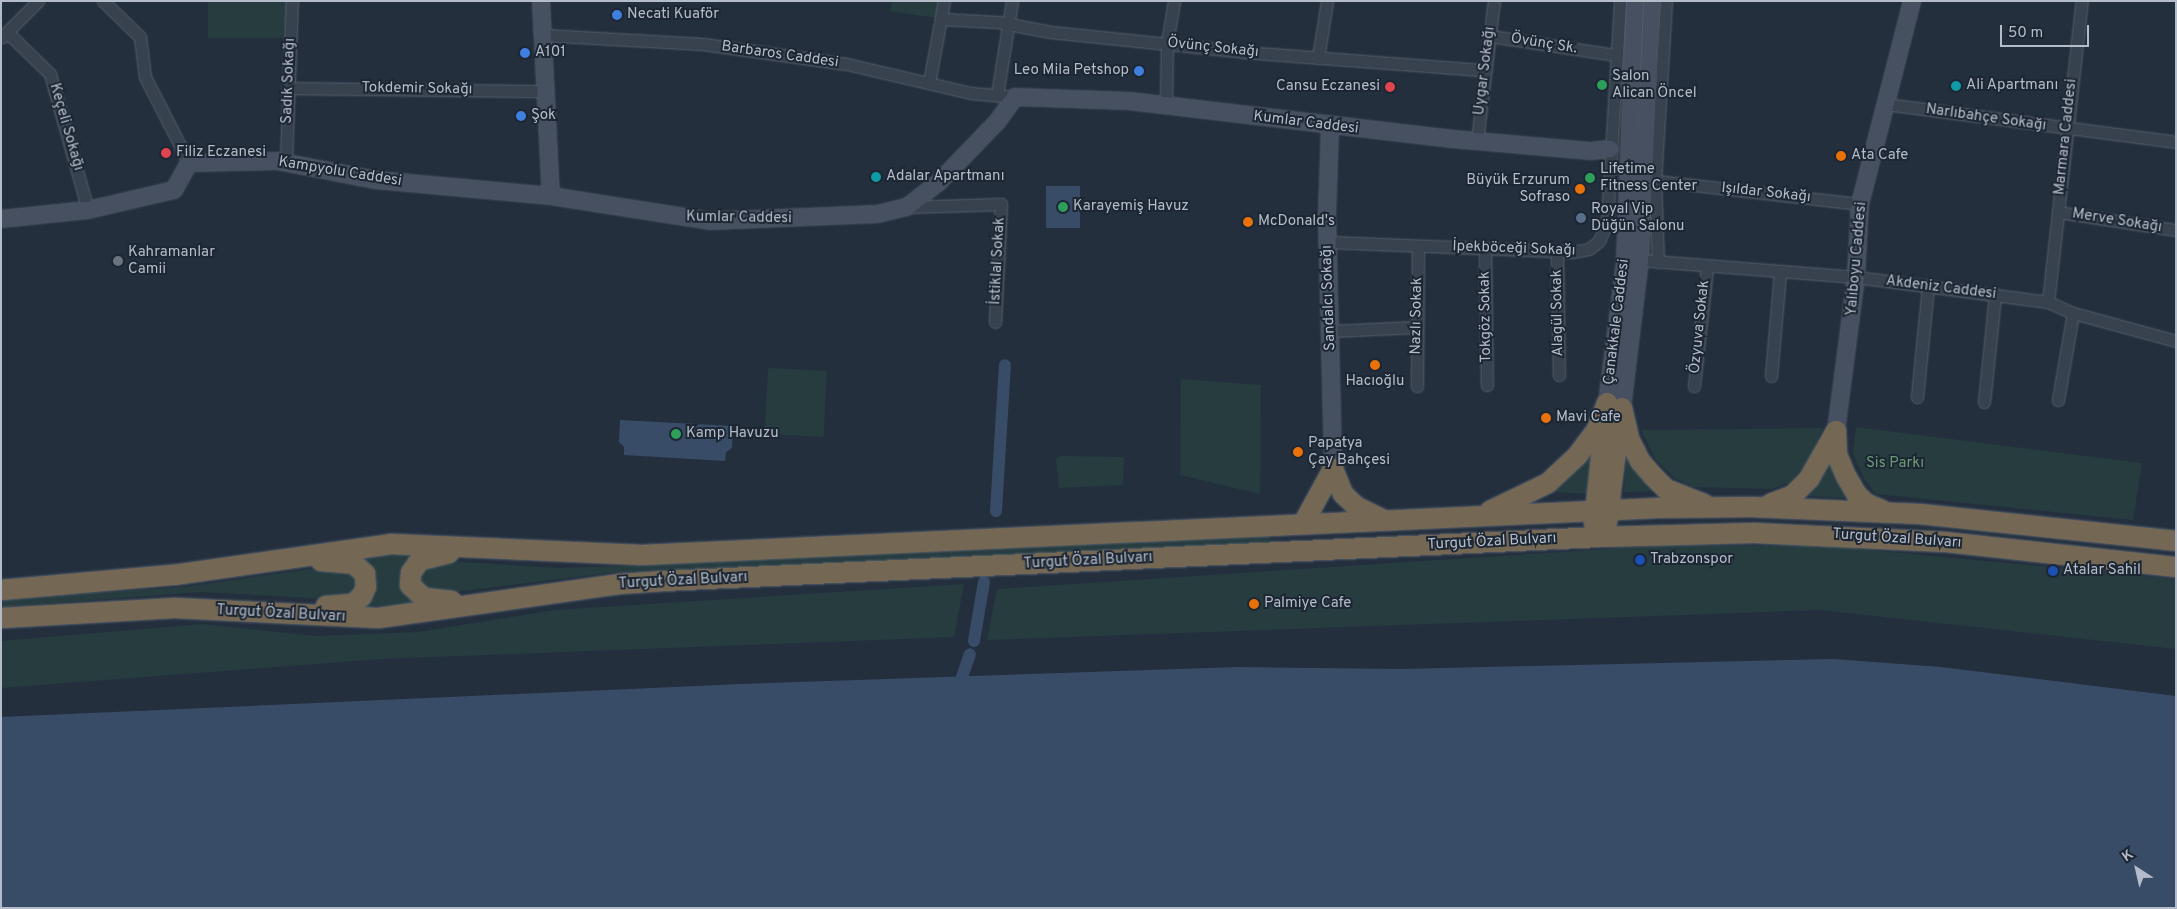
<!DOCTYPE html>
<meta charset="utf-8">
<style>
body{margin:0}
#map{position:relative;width:2177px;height:909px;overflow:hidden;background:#242f3e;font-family:Overpass,sans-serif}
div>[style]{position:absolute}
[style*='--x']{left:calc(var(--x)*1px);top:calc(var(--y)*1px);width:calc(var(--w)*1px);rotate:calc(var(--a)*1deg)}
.green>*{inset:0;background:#263c3f;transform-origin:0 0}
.water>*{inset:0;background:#394c67;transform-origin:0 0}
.canal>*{height:12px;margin:-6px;padding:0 6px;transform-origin:6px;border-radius:6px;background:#394c67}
.roads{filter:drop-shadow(0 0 1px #565f6c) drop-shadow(0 0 1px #565f6c)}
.street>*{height:11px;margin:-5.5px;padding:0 5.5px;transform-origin:5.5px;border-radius:5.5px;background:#38414e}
.secondary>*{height:16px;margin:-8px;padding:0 8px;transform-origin:8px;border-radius:8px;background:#465061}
.highway>*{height:20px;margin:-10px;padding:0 10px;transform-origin:10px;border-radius:10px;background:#746855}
.dots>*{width:14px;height:14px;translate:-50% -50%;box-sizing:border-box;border:2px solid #1d2633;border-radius:50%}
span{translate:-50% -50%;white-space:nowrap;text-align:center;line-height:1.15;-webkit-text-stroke:4px #1d2633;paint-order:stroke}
.poi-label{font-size:15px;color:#b4bcc9}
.left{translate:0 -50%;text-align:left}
.right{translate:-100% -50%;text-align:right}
.street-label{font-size:15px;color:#b4bcc9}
.park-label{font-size:15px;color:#6b9a76}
.frame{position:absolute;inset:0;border:2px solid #b4bcc9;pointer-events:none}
.north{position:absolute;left:2112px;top:844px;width:50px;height:50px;-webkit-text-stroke:4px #1d2633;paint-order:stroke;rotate:325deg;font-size:14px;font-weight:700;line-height:20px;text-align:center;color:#b4bcc9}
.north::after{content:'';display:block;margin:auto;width:18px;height:22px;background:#b4bcc9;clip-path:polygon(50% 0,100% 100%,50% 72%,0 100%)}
.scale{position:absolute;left:2000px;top:25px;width:89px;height:22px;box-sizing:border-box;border:2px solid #b4bcc9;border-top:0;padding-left:6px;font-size:15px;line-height:18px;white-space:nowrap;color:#b4bcc9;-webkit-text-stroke:4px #1d2633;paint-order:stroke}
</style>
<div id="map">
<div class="green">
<i style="left:208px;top:1px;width:78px;height:37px"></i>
<i style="clip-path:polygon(892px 1px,939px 1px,936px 18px,890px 11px)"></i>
<i style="left:768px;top:368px;width:59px;height:66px;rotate:3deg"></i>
<i style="clip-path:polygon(1181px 379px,1261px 385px,1260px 494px,1180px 475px)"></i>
<i style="clip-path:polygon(1856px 427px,2142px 463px,2133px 520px,1876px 494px,1865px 480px,1853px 454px)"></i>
<i style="clip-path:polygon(1823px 428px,1806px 465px,1790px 482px,1772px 489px,1692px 487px,1675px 478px,1656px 460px,1641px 430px)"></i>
<i style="clip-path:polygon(1593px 448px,1587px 494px,1557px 492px,1557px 489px,1583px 463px)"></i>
<i style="clip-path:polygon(1627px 451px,1658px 491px,1624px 492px)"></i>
<i style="clip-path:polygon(1061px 456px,1124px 457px,1123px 485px,1059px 488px,1056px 458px)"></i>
<i style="clip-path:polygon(1828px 460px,1846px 494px,1844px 498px,1808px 496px)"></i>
<i style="clip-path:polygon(1270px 535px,1271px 542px,1257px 544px,609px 573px,430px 595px,415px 574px,432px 560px,557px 568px,621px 566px,906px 550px)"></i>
<i style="clip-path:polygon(1667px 545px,1826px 546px,2176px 579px,2176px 649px,1820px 610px,987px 640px,997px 589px)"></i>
<i style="clip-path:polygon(413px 553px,401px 569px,400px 580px,401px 590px,416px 604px,359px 607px,359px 557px)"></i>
<i style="clip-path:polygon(339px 565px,351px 565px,360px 585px,344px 600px,202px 592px,1px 607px,1px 599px,184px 587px)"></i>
<i style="clip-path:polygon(964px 584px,954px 637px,382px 659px,1px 688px,1px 641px,203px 624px,316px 636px,418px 632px,555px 610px)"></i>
</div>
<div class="water">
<i style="left:1046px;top:186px;width:34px;height:42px"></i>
<i style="clip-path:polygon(620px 420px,733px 426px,732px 448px,726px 452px,725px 461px,624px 455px,624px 447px,619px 442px)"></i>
<i style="clip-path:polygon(1833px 659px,1941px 667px,2176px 696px,2176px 908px,1px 908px,1px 717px,741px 684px,1238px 667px,1400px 669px)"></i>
</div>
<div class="canal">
<i style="--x:996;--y:511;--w:146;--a:-86.5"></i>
<i style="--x:974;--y:641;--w:60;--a:-80.4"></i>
<i style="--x:962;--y:677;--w:24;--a:-71"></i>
</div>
<div class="roads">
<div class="street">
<i style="--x:103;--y:1;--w:52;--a:44.2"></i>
<i style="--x:140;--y:37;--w:40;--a:82.9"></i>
<i style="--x:145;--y:77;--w:97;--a:62.9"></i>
<i style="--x:941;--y:19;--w:57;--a:3"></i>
<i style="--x:998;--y:22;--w:54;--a:10.7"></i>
<i style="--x:1051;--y:32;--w:193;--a:5.9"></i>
<i style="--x:1243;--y:52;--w:243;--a:4.3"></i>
<i style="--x:7;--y:32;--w:60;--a:44.3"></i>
<i style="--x:50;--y:74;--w:141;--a:74.4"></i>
<i style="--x:543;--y:35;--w:160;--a:3.2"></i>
<i style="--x:703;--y:44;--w:145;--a:7.9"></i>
<i style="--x:847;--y:64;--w:127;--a:13.2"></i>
<i style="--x:971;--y:93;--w:44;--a:5.2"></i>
<i style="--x:1490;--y:36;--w:126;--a:8.6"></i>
<i style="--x:2;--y:37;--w:51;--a:-45"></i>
<i style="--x:1318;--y:58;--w:58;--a:-81"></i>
<i style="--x:929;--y:83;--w:83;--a:-79.6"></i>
<i style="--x:288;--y:88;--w:259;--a:0.7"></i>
<i style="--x:997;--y:95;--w:95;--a:-80.9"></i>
<i style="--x:1885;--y:104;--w:293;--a:7.4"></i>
<i style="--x:1166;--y:105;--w:62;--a:-89.1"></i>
<i style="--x:1167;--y:43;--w:43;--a:-80.5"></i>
<i style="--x:1477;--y:141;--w:141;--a:-83.1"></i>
<i style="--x:286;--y:161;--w:160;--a:-87.9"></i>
<i style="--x:1649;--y:180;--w:212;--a:6.5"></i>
<i style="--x:907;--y:207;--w:94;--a:-1.8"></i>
<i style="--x:1001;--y:204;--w:118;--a:92.9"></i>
<i style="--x:2058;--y:212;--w:119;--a:8.7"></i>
<i style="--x:1328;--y:242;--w:244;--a:2.3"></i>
<i style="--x:1572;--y:252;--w:17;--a:-10"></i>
<i style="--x:1589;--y:249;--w:13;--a:-39"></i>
<i style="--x:1599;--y:241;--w:21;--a:-67"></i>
<i style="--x:1607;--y:222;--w:221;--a:-86.6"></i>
<i style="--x:1485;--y:249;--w:136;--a:89.2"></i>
<i style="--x:1557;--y:252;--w:123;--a:89.1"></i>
<i style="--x:1640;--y:260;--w:217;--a:4.5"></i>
<i style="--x:1856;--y:277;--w:194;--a:7.4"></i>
<i style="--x:2048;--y:302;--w:27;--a:24"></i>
<i style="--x:2073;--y:313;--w:107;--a:15.2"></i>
<i style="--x:1658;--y:262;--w:81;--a:-92.1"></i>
<i style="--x:1655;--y:181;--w:180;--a:-86.5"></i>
<i style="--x:2048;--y:302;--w:303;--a:-83.6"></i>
<i style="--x:1332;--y:331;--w:85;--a:-2.7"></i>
<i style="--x:1771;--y:376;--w:103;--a:-85"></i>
<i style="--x:1417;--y:386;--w:140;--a:-89.6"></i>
<i style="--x:1694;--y:386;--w:119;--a:-83.7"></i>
<i style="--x:1917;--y:397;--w:112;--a:-84.3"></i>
<i style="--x:2058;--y:400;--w:88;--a:-80.2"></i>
<i style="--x:1984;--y:402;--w:108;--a:-84.1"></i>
</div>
<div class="secondary">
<i style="--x:541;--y:1;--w:195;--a:87.1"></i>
<i style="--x:1330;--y:126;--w:90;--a:91.9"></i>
<i style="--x:1327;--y:216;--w:253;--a:88.6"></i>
<i style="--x:1;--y:219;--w:87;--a:-5.9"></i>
<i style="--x:88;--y:210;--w:88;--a:-13.1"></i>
<i style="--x:174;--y:190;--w:31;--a:-61"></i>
<i style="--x:189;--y:163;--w:88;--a:-1.3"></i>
<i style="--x:277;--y:161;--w:101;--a:10.9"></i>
<i style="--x:376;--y:180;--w:176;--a:5.2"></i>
<i style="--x:551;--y:196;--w:161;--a:8.9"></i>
<i style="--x:710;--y:221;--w:168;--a:-2.4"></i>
<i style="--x:878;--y:214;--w:30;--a:-14"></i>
<i style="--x:907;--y:207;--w:41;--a:-38"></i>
<i style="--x:939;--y:182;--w:83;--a:-46"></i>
<i style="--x:997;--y:122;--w:31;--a:-54"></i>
<i style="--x:1015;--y:97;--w:114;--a:2"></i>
<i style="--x:1129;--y:101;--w:326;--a:6.7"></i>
<i style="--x:1453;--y:139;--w:139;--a:5"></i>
<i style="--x:1591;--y:151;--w:19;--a:-6"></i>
<i style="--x:1607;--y:403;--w:142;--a:-82.7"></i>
<i style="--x:1625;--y:262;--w:261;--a:-87.8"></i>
<i style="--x:1622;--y:408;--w:149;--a:-83.1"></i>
<i style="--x:1640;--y:260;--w:259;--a:-87.3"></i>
<i style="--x:1836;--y:431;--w:155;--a:-82.6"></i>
<i style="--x:1856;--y:277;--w:73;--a:-86.9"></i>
<i style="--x:1860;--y:204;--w:210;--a:-75.6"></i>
</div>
<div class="highway">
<i style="--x:1622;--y:408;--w:32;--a:77"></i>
<i style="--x:1629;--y:439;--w:25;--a:63"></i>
<i style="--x:1640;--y:461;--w:20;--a:49"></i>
<i style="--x:1653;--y:476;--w:18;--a:45"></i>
<i style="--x:1666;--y:489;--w:41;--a:21.5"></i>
<i style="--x:1836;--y:431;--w:24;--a:88"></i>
<i style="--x:1837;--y:455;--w:23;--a:67"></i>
<i style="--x:1846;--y:476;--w:22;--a:60"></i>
<i style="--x:1857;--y:495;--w:13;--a:42"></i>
<i style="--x:1867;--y:504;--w:16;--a:22"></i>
<i style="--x:1333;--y:469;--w:27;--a:68"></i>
<i style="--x:1343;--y:494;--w:19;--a:43"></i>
<i style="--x:1357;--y:507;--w:28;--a:26"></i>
<i style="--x:1770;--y:504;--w:25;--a:-21"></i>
<i style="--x:1793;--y:495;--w:23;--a:-45"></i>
<i style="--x:1809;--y:479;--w:55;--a:-60.6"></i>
<i style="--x:1490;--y:511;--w:64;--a:-25.8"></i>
<i style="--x:1548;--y:483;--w:40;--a:-43"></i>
<i style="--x:1577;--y:456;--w:34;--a:-53"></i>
<i style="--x:1597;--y:429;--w:28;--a:-69"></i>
<i style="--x:1607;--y:522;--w:104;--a:-82.8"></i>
<i style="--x:1594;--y:523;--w:103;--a:-83.8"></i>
<i style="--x:1303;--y:524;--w:63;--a:-61.4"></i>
<i style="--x:449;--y:553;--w:30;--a:166"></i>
<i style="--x:420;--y:560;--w:16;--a:125"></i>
<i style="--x:411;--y:573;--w:12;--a:95"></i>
<i style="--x:410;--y:585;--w:19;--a:43"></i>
<i style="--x:424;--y:598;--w:28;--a:6"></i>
<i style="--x:321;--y:561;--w:33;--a:5"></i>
<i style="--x:354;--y:564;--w:15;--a:42"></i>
<i style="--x:365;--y:574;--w:13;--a:86"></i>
<i style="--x:366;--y:587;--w:10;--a:114"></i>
<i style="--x:362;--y:596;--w:12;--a:138"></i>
<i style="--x:353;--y:604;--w:27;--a:176"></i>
<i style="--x:1;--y:590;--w:174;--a:-5"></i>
<i style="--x:174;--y:575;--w:219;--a:-8.1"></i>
<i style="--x:391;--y:544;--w:251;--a:2.5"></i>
<i style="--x:642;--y:555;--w:1017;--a:-2.65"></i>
<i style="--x:1658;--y:508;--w:93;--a:-0.6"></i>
<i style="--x:1751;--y:507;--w:169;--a:2.4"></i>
<i style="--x:1920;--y:514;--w:257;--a:6"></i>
<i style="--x:1;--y:618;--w:174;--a:-3.3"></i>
<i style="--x:175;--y:608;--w:203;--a:2.8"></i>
<i style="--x:378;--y:618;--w:243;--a:-8"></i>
<i style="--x:619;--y:584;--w:45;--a:-3.8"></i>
<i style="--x:664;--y:581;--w:936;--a:-2.69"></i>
<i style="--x:1599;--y:537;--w:155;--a:-1.5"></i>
<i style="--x:1754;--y:533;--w:191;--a:2.7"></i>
<i style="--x:1945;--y:542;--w:232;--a:6.2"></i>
</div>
</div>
<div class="dots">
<i style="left:617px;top:15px;background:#3f7fe0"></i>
<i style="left:525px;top:53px;background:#3f7fe0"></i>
<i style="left:1139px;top:71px;background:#3f7fe0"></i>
<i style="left:1602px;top:85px;background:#2e9e5b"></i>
<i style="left:1956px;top:86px;background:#0f9aa8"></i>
<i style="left:1390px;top:87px;background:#e0444e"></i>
<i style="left:521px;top:116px;background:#3f7fe0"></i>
<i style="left:166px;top:153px;background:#e0444e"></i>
<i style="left:1841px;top:156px;background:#e8710a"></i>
<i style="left:876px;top:177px;background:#0f9aa8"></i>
<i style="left:1590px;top:178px;background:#2e9e5b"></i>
<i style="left:1580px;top:189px;background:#e8710a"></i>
<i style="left:1063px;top:207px;background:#2e9e5b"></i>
<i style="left:1581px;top:218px;background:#5c6f8a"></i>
<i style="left:1248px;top:222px;background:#e8710a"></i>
<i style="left:118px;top:261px;background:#6b7280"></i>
<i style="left:1375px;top:365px;background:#e8710a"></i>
<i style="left:1546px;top:418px;background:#e8710a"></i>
<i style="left:676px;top:434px;background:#2e9e5b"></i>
<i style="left:1298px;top:452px;background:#e8710a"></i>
<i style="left:1640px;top:560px;background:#1a4fb4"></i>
<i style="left:2053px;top:571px;background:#1a4fb4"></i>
<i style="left:1254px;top:604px;background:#e8710a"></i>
</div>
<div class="poi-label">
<span class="left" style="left:627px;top:15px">Necati Kuaför</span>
<span class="left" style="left:535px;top:53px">A101</span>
<span class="right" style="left:1129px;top:71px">Leo Mila Petshop</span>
<span class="left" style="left:1612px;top:85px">Salon<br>Alican Öncel</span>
<span class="left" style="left:1966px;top:86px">Ali Apartmanı</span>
<span class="right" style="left:1380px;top:87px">Cansu Eczanesi</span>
<span class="left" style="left:531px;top:116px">Şok</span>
<span class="left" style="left:176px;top:153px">Filiz Eczanesi</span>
<span class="left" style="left:1851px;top:156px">Ata Cafe</span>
<span class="left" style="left:1600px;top:178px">Lifetime<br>Fitness Center</span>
<span class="left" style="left:886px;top:177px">Adalar Apartmanı</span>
<span class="right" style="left:1570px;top:189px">Büyük Erzurum<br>Sofraso</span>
<span class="left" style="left:1073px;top:207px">Karayemiş Havuz</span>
<span class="left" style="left:1591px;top:218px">Royal Vip<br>Düğün Salonu</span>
<span class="left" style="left:1258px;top:222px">McDonald's</span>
<span class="left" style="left:128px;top:261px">Kahramanlar<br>Camii</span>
<span style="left:1375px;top:382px">Hacıoğlu</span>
<span class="left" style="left:1556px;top:418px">Mavi Cafe</span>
<span class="left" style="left:686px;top:434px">Kamp Havuzu</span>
<span class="left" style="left:1308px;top:452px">Papatya<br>Çay Bahçesi</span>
<span class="left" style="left:1650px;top:560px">Trabzonspor</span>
<span class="left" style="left:2063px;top:571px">Atalar Sahil</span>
<span class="left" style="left:1264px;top:604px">Palmiye Cafe</span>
</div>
<div class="street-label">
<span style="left:1544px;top:44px;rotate:9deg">Övünç Sk.</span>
<span style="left:1213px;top:48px;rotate:6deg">Övünç Sokağı</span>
<span style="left:780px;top:55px;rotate:8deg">Barbaros Caddesi</span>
<span style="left:1485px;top:71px;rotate:-83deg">Uygar Sokağı</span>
<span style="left:289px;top:81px;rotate:-88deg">Sadık Sokağı</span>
<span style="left:417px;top:89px;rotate:1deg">Tokdemir Sokağı</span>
<span style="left:1986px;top:118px;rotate:8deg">Narlıbahçe Sokağı</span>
<span style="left:1306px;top:123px;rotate:7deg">Kumlar Caddesi</span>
<span style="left:66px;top:127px;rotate:74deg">Keçeli Sokağı</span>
<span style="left:2066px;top:137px;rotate:-84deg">Marmara Caddesi</span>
<span style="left:340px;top:172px;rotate:9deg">Kampyolu Caddesi</span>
<span style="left:1766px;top:193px;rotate:6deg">Işıldar Sokağı</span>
<span style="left:739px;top:218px;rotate:1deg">Kumlar Caddesi</span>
<span style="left:2117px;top:221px;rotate:9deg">Merve Sokağı</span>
<span style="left:1514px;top:249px;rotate:2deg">İpekböceği Sokağı</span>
<span style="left:1857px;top:259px;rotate:-85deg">Yalıboyu Caddesi</span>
<span style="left:998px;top:261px;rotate:-87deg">İstiklal Sokak</span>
<span style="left:1941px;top:288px;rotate:7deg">Akdeniz Caddesi</span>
<span style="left:1329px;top:298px;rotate:-92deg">Sandalcı Sokağı</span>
<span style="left:1558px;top:313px;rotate:-91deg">Alagül Sokak</span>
<span style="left:1417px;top:316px;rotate:-89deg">Nazlı Sokak</span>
<span style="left:1486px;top:317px;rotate:-91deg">Tokgöz Sokak</span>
<span style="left:1617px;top:322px;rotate:-83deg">Çanakkale Caddesi</span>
<span style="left:1700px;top:327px;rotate:-84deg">Özyuva Sokak</span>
<span style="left:1897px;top:539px;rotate:4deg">Turgut Özal Bulvarı</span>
<span style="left:1492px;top:542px;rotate:-3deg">Turgut Özal Bulvarı</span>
<span style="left:1088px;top:561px;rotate:-3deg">Turgut Özal Bulvarı</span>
<span style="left:683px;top:581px;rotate:-3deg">Turgut Özal Bulvarı</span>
<span style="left:281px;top:614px;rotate:3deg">Turgut Özal Bulvarı</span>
</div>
<div class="park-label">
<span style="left:1895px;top:464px">Sis Parkı</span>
</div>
<div class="frame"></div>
<div class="north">K</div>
<div class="scale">50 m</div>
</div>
